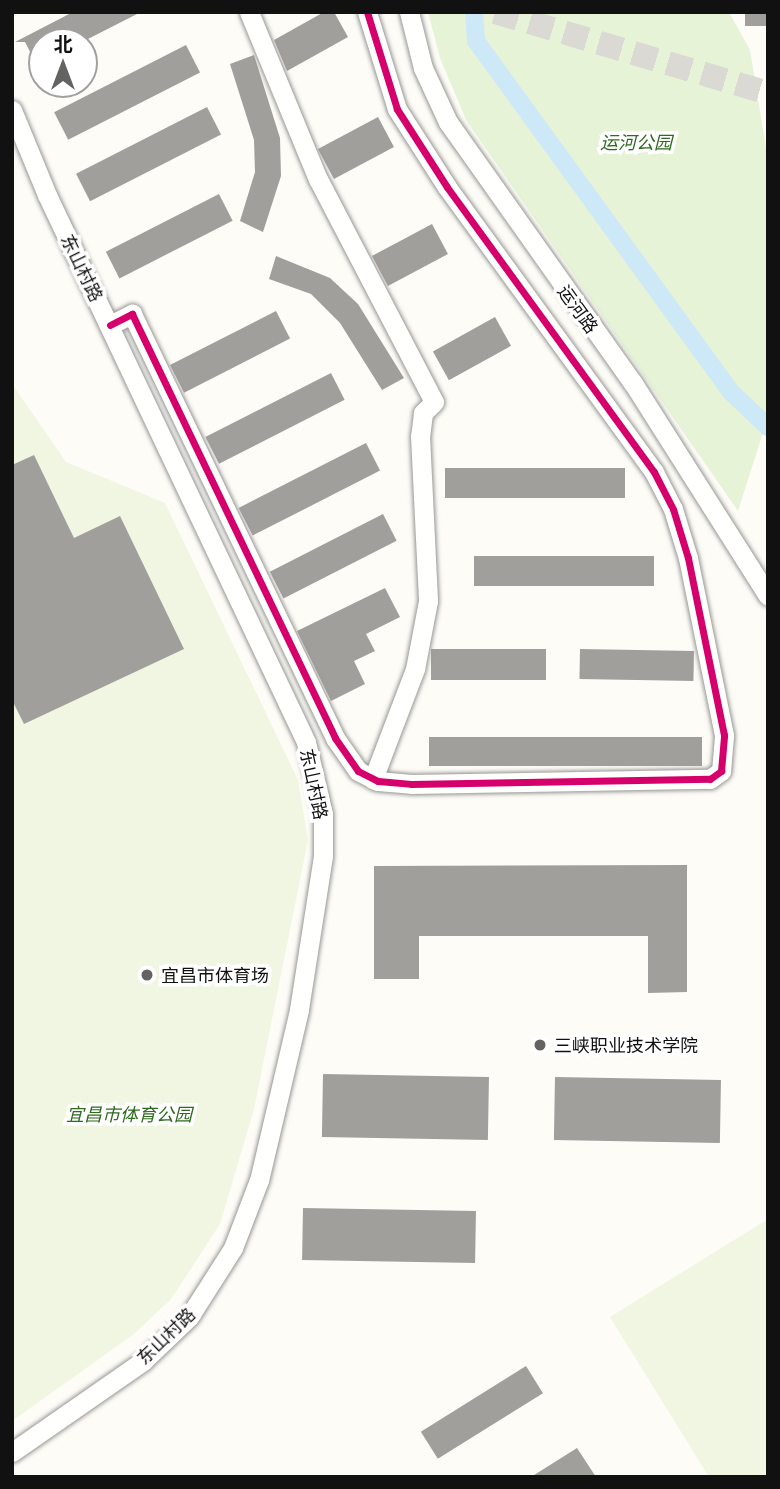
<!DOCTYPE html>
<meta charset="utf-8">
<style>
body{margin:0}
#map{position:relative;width:780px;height:1489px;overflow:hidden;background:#fdfcf7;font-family:"Noto Serif","Noto Sans SC",serif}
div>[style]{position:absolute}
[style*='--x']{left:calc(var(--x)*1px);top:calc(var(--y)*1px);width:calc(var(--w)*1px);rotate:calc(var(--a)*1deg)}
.green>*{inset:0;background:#e7f3d7}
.pitch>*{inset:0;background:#f0f6e1}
.canal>*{height:18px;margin:-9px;padding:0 9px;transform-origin:9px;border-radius:9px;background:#cde8f7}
.building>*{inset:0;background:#a19f9c;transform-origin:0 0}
.major-tunnel>*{height:24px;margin-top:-12px;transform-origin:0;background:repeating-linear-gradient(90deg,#dad9d4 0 24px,transparent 0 36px)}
.roads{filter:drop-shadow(0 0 2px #979795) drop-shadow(0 0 2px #979795)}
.minor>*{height:19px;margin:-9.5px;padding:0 9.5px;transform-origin:9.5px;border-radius:9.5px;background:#fffffe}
.cycleway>*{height:7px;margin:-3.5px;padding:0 3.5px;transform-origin:3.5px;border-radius:3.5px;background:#d6006c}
.dots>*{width:19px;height:19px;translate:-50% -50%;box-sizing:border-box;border:4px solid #fff;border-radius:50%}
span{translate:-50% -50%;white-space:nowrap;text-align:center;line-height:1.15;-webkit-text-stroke:7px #fff;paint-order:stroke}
.park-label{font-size:18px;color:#2f6b1f;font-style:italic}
.street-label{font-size:18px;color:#111}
.poi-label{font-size:18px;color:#111}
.left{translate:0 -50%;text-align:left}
.frame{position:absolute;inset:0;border:14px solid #111;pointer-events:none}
.north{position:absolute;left:28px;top:28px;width:70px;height:70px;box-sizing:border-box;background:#fff;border:2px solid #a0a0a0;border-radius:50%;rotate:0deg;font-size:19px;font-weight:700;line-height:28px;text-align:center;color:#111}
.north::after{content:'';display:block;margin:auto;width:24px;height:32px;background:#646362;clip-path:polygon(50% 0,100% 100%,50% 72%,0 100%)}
</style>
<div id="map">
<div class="green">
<i style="clip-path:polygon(428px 12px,729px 12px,750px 50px,768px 160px,768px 417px,738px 511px,466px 120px,440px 58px)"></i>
</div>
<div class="pitch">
<i style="clip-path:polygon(12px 384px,66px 462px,165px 503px,298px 780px,308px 840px,254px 1109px,220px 1224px,171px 1299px,134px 1334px,12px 1421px)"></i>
<i style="clip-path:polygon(768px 1219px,768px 1477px,709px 1477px,610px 1317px)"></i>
</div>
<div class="canal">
<i style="--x:474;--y:12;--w:29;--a:86"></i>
<i style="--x:476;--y:41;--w:435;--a:54"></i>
<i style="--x:732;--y:393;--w:50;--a:43.4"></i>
</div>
<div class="building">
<i style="clip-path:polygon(73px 12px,141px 12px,82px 42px,42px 42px,42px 75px,25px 42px,15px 42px)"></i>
<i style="clip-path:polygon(324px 12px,334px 12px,348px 37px,287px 71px,274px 40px)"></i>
<i style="left:745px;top:12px;width:23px;height:14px"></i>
<i style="left:186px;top:45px;width:31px;height:148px;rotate:63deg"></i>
<i style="clip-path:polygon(254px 55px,280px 138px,281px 176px,263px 232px,240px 221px,255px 172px,254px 140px,230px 64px)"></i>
<i style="left:207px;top:107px;width:31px;height:147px;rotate:63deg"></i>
<i style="left:378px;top:117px;width:34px;height:68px;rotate:62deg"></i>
<i style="left:219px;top:194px;width:30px;height:127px;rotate:63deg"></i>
<i style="left:432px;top:224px;width:34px;height:68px;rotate:62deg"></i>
<i style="clip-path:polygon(276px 256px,330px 278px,358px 304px,404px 378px,382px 390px,340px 323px,311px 294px,269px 279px)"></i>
<i style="left:276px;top:311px;width:31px;height:119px;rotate:63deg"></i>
<i style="left:495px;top:317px;width:33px;height:71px;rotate:61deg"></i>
<i style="left:331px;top:373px;width:30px;height:141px;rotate:63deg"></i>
<i style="left:366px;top:443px;width:31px;height:143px;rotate:63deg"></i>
<i style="clip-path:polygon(34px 455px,74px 538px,120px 516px,184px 649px,24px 724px,12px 700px,12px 465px)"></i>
<i style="left:625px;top:468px;width:30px;height:180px;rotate:90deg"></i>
<i style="left:383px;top:514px;width:30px;height:127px;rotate:63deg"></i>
<i style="left:654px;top:556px;width:30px;height:180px;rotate:90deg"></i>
<i style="clip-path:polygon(385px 588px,400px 617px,366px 634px,375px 651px,354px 661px,365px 684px,331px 701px,297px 631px)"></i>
<i style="left:431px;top:649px;width:115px;height:31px"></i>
<i style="left:580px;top:649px;width:114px;height:30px;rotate:1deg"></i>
<i style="left:429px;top:737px;width:273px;height:29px"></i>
<i style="clip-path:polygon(687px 865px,687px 992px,648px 993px,648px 936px,419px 936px,419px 979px,374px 979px,374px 866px)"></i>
<i style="left:323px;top:1074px;width:166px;height:63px;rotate:1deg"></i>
<i style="left:555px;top:1077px;width:166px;height:63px;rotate:1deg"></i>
<i style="left:303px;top:1208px;width:173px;height:52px;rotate:1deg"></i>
<i style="left:526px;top:1366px;width:32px;height:124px;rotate:58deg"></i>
<i style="clip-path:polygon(577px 1448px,596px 1477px,531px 1477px)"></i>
</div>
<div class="major-tunnel">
<i style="--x:495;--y:12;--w:285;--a:16.5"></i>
</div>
<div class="roads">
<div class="minor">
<i style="--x:249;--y:12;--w:181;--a:67.6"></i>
<i style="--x:318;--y:179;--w:251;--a:62.5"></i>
<i style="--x:434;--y:402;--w:16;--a:135"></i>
<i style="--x:423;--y:413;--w:23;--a:97"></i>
<i style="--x:420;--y:436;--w:165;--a:87.2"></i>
<i style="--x:428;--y:601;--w:69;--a:100.8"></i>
<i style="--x:415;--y:669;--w:118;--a:110.9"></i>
<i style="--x:409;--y:12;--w:58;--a:76"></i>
<i style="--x:423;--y:68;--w:60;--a:65.2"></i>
<i style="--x:448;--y:122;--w:320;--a:54.7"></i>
<i style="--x:633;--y:383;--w:252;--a:57.6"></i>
<i style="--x:12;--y:110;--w:92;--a:67.6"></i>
<i style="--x:47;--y:195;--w:605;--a:64.66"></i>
<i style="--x:306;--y:742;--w:74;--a:76.7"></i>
<i style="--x:323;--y:814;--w:42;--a:90"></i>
<i style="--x:323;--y:856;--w:156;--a:98.9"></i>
<i style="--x:299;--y:1010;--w:175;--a:103.2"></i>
<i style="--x:259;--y:1180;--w:73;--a:110.9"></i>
<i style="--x:233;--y:1248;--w:82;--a:122.5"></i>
<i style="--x:189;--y:1317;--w:64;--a:136.3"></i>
<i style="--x:143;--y:1361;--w:160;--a:145.2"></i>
<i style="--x:110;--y:325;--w:25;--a:-27"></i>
<i style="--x:132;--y:314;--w:470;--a:64.4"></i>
<i style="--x:335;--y:738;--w:40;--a:55.1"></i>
<i style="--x:358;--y:771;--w:22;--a:27"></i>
<i style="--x:378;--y:781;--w:33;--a:5"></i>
<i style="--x:411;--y:784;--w:299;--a:-1"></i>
<i style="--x:710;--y:779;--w:14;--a:-36"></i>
<i style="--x:721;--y:771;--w:36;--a:-85"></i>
<i style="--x:724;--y:735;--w:181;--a:-101.5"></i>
<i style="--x:688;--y:558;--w:51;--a:-107"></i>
<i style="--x:673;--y:509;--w:42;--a:-117.2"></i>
<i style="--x:654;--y:472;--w:352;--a:-126"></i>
<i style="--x:447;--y:187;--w:93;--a:-122.7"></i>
<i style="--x:397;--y:109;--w:102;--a:-107.2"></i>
</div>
</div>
<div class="cycleway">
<i style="--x:110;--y:325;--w:25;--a:-27"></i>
<i style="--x:132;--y:314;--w:470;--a:64.4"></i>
<i style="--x:335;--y:738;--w:40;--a:55.1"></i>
<i style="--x:358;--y:771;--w:22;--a:27"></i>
<i style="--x:378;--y:781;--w:33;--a:5"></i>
<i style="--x:411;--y:784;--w:299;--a:-1"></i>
<i style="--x:710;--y:779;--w:14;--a:-36"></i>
<i style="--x:721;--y:771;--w:36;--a:-85"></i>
<i style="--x:724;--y:735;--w:181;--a:-101.5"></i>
<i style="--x:688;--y:558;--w:51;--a:-107"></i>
<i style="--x:673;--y:509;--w:42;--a:-117.2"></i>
<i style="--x:654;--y:472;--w:352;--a:-126"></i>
<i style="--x:447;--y:187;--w:93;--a:-122.7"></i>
<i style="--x:397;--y:109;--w:102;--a:-107.2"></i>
</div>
<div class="dots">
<i style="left:147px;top:975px;background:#646362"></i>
<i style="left:540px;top:1045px;background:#646362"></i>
</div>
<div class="park-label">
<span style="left:636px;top:142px">运河公园</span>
<span style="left:129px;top:1114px">宜昌市体育公园</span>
</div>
<div class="street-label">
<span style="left:82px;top:268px;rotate:64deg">东山村路</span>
<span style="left:578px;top:309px;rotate:54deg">运河路</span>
<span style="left:314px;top:784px;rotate:78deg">东山村路</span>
<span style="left:166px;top:1336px;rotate:-44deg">东山村路</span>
</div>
<div class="poi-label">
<span class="left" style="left:161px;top:975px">宜昌市体育场</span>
<span class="left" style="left:554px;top:1045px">三峡职业技术学院</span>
</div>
<div class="frame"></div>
<div class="north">北</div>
</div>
